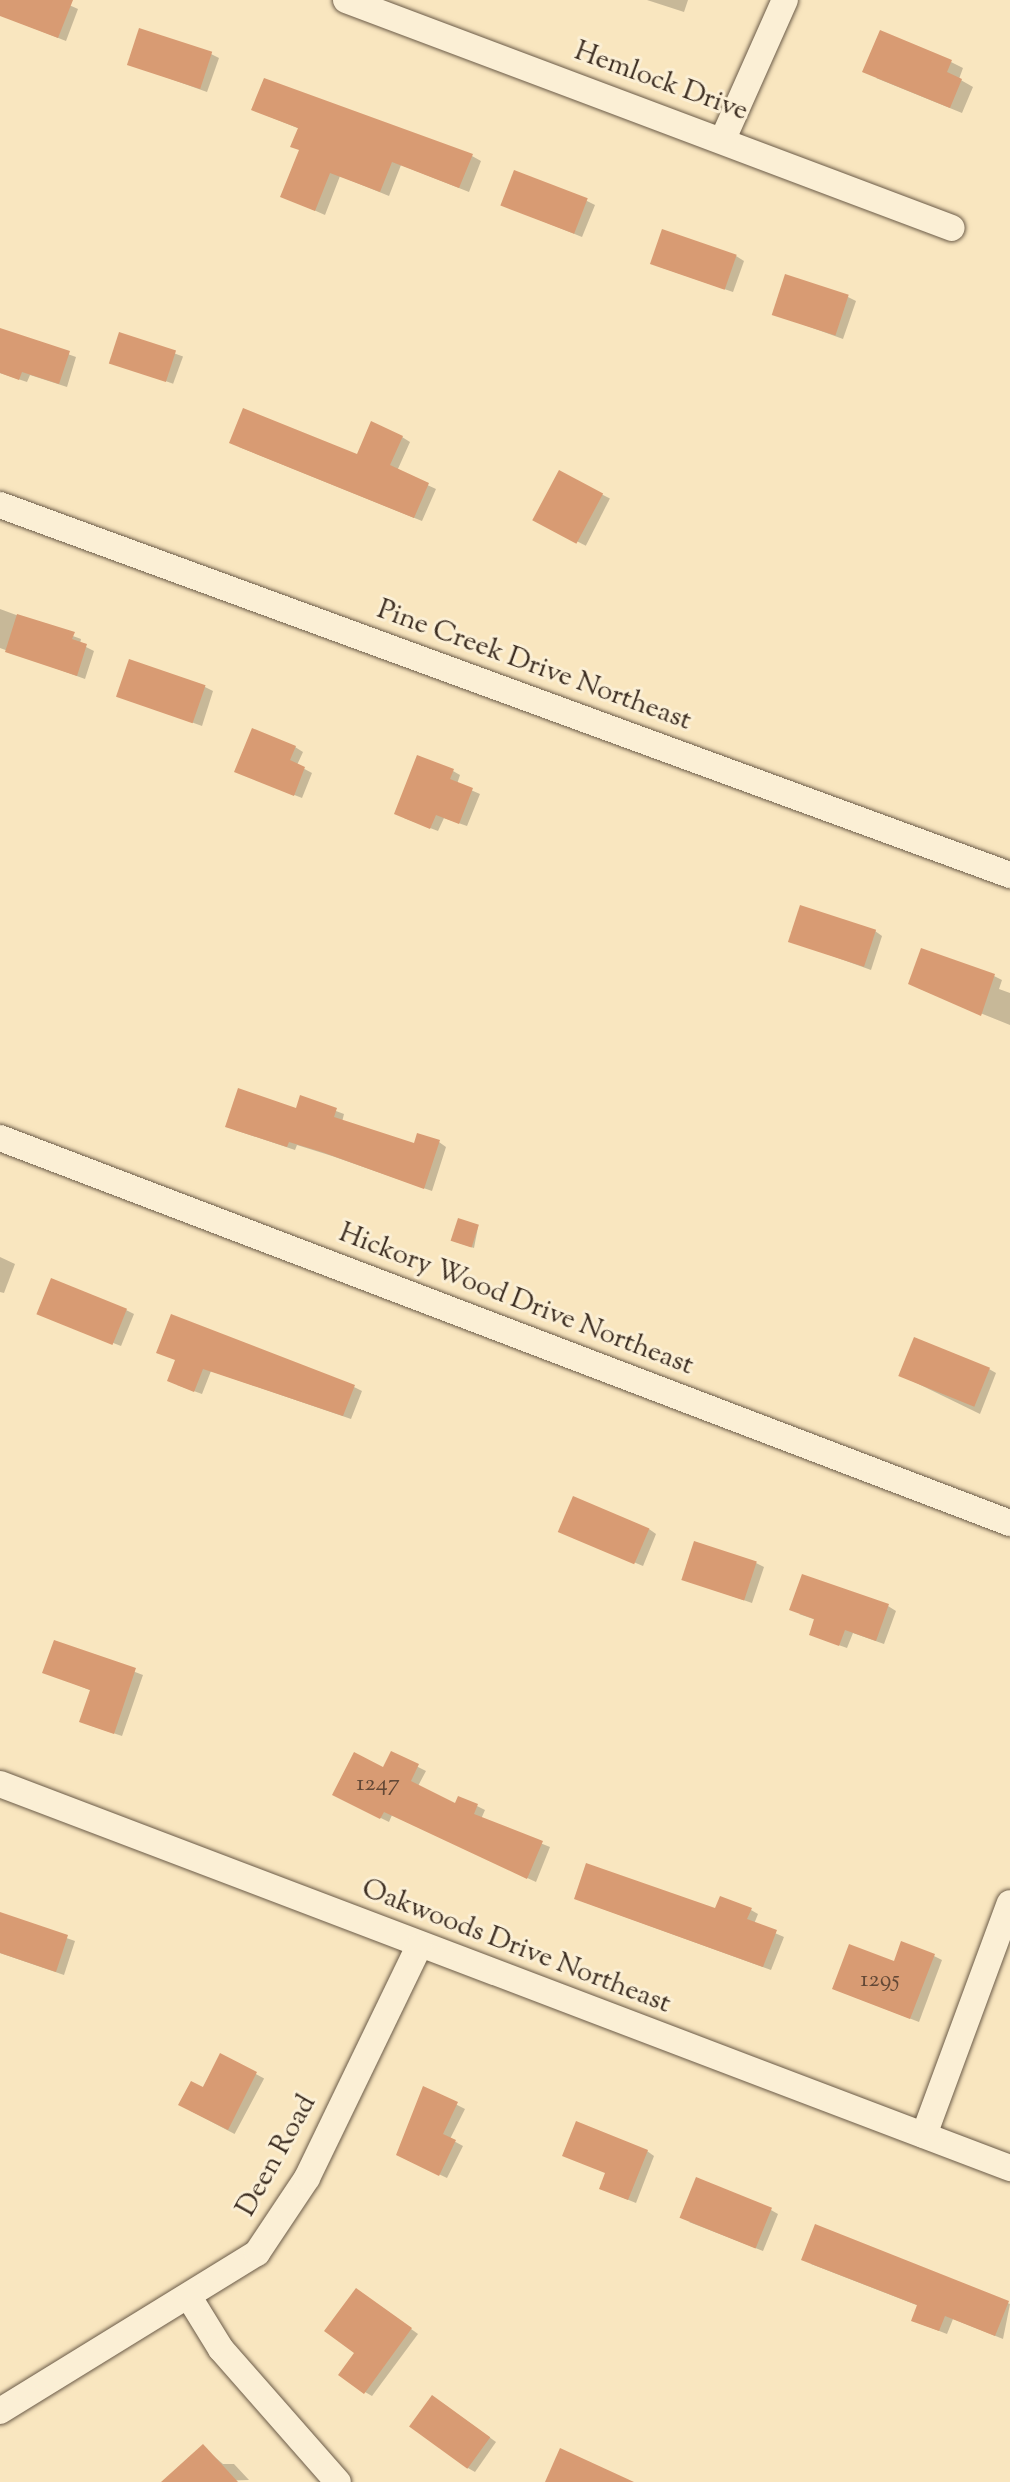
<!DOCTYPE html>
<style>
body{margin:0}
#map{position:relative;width:1010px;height:2482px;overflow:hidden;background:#f9e6bf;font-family:"Sorts Mill Goudy",serif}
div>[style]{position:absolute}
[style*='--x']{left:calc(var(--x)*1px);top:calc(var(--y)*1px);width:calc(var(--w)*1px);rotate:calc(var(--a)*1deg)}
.shadow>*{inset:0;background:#0003;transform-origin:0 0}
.building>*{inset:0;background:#d89b73;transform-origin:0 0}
.roads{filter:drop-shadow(0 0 2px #6b5b48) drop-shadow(0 0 2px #6b5b48)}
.street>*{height:26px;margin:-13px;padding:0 13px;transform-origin:13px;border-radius:13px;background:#fbefd5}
span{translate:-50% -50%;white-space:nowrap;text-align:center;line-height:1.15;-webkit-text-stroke:6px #fbefd5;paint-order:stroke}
.number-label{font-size:24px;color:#634836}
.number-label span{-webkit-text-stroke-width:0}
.street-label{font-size:28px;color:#3c2d21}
</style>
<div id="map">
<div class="shadow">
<i style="clip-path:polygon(0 0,58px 0,78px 9px,66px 41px,0 15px)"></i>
<i style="clip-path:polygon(647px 0,688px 0,684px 12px)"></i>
<i style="clip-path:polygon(211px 54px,219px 58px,207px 92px,129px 64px)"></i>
<i style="clip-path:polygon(951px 62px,963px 68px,959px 79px,973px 87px,962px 113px,876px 78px)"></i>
<i style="clip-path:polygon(263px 114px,472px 156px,481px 161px,469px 192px,401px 165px,389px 196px,340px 176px,325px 215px,282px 196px,301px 150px,300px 129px)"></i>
<i style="clip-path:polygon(587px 201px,595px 205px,582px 237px,510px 208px)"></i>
<i style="clip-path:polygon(736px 256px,744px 261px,733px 292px,660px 267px)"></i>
<i style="clip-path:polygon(848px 297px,856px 301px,843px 339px,774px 314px)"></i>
<i style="clip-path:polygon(0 330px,76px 357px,67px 387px,30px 375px,27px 382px,0 373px)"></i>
<i style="left:121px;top:334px;width:66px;height:29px;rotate:20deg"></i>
<i style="clip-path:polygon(402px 437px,410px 442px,397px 471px,436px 489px,422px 521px,239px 447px,358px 457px)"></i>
<i style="left:560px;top:473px;width:56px;height:53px;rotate:27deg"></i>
<i style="clip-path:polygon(0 609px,81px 639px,80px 644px,94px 651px,85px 679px,0 648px)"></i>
<i style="clip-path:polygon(205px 687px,213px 691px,202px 726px,119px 696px)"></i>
<i style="clip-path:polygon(295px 747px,303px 752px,297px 765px,312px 773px,302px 798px,244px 775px)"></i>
<i style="clip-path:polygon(453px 771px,460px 775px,457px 784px,480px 794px,467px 826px,444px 818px,438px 831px,404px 818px)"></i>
<i style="clip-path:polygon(875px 931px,882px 936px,871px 970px,791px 941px)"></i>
<i style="clip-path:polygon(994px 976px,1002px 980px,999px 989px,1010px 993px,1010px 1025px,918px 988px)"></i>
<i style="clip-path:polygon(301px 1098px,344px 1114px,342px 1122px,416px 1145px,439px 1142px,446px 1147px,432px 1191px,332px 1156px,297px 1145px,295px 1150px,235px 1130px,297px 1110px)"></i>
<i style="clip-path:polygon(478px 1227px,474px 1248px,456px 1242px)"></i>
<i style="clip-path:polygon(0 1257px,15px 1264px,4px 1293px,0 1292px)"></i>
<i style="clip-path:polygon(126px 1310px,134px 1314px,121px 1346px,47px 1317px)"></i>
<i style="clip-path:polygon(177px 1361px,354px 1387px,362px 1391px,351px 1419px,211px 1371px,202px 1394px,177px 1385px)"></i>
<i style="clip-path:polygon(989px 1369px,996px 1373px,980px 1414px,900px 1375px)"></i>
<i style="clip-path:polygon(649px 1529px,656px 1534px,643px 1566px,569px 1535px)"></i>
<i style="clip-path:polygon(756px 1563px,764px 1567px,752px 1603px,683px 1579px)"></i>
<i style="clip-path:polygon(888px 1606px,896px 1611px,884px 1644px,853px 1633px,847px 1648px,819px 1638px,816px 1620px,799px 1614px)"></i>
<i style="clip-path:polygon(55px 1642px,143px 1675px,122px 1736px,89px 1725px,92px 1691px,45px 1672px)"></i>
<i style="clip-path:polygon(392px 1754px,426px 1771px,418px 1786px,456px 1806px,477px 1806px,485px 1810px,481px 1819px,550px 1847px,536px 1882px,392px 1815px,389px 1822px,342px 1799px,384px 1769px)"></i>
<i style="clip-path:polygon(584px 1902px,751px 1910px,758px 1914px,754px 1924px,784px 1937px,771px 1970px)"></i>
<i style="clip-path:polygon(0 1915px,75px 1941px,64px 1975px,0 1953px)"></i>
<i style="clip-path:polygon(934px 1956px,942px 1960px,919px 2022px,834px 1989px)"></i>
<i style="left:220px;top:2055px;width:50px;height:63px;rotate:28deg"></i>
<i style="clip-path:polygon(424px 2088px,465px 2109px,450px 2139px,463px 2146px,447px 2178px,407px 2159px)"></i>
<i style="clip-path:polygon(647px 2151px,654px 2156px,636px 2203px,609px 2192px)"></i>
<i style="clip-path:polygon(771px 2210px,778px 2214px,763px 2251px,689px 2222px)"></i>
<i style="clip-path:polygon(816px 2227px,1010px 2304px,1003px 2339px,953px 2319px,947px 2334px,921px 2324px,919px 2306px,811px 2264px)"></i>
<i style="clip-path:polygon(364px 2295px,418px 2334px,372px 2396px,365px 2392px,357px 2353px)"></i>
<i style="clip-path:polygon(441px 2402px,496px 2442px,475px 2472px,468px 2468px)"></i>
<i style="clip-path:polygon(203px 2447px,223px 2464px,234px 2464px,249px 2480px,177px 2482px)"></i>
</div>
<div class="building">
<i style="clip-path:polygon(0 0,73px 0,58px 38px,0 16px)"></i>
<i style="left:139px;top:28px;width:77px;height:39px;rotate:18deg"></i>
<i style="clip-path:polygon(880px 30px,952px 60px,947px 72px,962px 79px,950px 108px,862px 72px)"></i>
<i style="clip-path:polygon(264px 78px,473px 154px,459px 188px,392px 162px,380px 192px,330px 173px,315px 211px,280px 197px,299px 150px,290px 147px,298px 128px,251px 110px)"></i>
<i style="left:514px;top:170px;width:79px;height:38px;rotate:21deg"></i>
<i style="left:662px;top:229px;width:79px;height:37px;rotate:19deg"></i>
<i style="left:785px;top:274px;width:67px;height:43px;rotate:18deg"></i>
<i style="clip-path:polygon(0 328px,70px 351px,59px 384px,22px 372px,19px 380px,0 373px)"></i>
<i style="left:119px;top:332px;width:60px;height:33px;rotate:18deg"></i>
<i style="clip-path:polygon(243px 408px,357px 454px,371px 421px,403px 436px,390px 465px,429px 483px,414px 518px,229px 443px)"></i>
<i style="left:559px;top:470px;width:50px;height:57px;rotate:28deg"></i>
<i style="clip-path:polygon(17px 614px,75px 632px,72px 639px,87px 644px,77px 676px,5px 652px)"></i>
<i style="left:129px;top:659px;width:81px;height:40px;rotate:19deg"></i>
<i style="clip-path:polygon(252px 728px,296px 746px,290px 760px,305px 767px,294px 796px,234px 772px)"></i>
<i style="clip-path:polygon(417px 755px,454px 769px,450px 779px,473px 788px,459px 824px,436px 815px,430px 829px,394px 814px)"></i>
<i style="left:800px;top:905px;width:80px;height:39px;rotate:18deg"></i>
<i style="clip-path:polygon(921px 948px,995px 974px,981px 1016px,908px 984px)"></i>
<i style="clip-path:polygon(238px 1088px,296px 1108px,300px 1095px,337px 1108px,334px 1117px,414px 1143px,417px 1133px,440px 1140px,424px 1189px,322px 1152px,289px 1142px,287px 1147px,225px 1127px)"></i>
<i style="left:458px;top:1218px;width:22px;height:24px;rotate:18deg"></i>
<i style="left:51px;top:1278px;width:82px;height:39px;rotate:22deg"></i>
<i style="clip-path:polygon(171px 1314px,355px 1385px,343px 1416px,203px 1369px,194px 1392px,167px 1381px,175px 1360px,156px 1353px)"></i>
<i style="left:914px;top:1337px;width:82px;height:42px;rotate:22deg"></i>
<i style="left:573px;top:1496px;width:83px;height:39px;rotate:23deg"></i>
<i style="left:694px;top:1541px;width:66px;height:41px;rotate:18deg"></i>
<i style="clip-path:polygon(802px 1574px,889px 1604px,876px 1641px,845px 1630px,839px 1646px,809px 1635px,814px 1619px,789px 1610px)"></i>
<i style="clip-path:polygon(54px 1640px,136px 1668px,114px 1734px,79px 1722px,90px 1690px,42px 1673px)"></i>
<i style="clip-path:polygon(391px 1751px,419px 1764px,411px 1781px,455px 1803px,458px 1796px,478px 1804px,474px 1814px,543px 1841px,527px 1879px,384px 1812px,380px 1819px,332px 1795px,354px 1752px,383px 1767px)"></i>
<i style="clip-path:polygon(586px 1863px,715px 1908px,720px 1896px,752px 1908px,747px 1919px,777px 1930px,763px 1967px,574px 1899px)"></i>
<i style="clip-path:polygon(0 1912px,68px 1935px,56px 1972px,0 1953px)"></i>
<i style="clip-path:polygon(901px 1941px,935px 1954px,910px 2019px,832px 1989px,849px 1944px,894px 1961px)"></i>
<i style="clip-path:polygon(220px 2053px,257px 2072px,228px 2130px,178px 2105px,191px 2081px,203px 2087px)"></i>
<i style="clip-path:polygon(423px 2086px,458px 2102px,443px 2134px,456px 2140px,439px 2176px,396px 2155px)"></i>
<i style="clip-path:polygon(576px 2121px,648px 2150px,628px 2200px,599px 2189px,605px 2173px,562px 2156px)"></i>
<i style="left:696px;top:2177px;width:82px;height:44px;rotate:22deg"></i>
<i style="clip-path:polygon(815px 2224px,1009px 2301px,995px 2336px,945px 2316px,939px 2331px,911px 2321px,917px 2305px,801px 2260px)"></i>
<i style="clip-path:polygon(356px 2288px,412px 2328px,364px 2394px,338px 2375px,354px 2353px,324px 2331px)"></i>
<i style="left:432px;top:2395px;width:72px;height:39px;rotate:36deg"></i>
<i style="clip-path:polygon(203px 2444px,238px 2482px,161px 2482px)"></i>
<i style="clip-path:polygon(560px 2448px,634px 2482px,545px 2482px)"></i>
</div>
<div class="roads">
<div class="street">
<i style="--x:346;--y:0;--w:647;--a:20.62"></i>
<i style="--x:723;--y:139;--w:152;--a:-66"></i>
<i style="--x:0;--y:505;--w:1076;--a:20.12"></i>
<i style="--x:0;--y:1138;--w:1081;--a:20.87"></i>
<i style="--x:0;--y:1784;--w:1081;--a:20.82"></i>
<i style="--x:924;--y:2135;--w:247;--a:-69.7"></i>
<i style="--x:189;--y:2297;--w:61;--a:58.4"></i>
<i style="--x:221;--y:2349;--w:177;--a:48.7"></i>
<i style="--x:0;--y:2411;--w:302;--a:-31.6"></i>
<i style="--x:257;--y:2253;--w:90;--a:-56.3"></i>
<i style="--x:307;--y:2178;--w:258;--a:-64.2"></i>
</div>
</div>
<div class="number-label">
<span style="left:378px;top:1785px">1247</span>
<span style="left:880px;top:1981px">1295</span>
</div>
<div class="street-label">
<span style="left:661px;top:82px;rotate:20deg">Hemlock Drive</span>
<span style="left:534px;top:666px;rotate:20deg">Pine Creek Drive Northeast</span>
<span style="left:516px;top:1300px;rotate:21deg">Hickory Wood Drive Northeast</span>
<span style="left:516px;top:1947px;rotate:21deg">Oakwoods Drive Northeast</span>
<span style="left:277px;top:2156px;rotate:-61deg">Deen Road</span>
</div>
</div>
